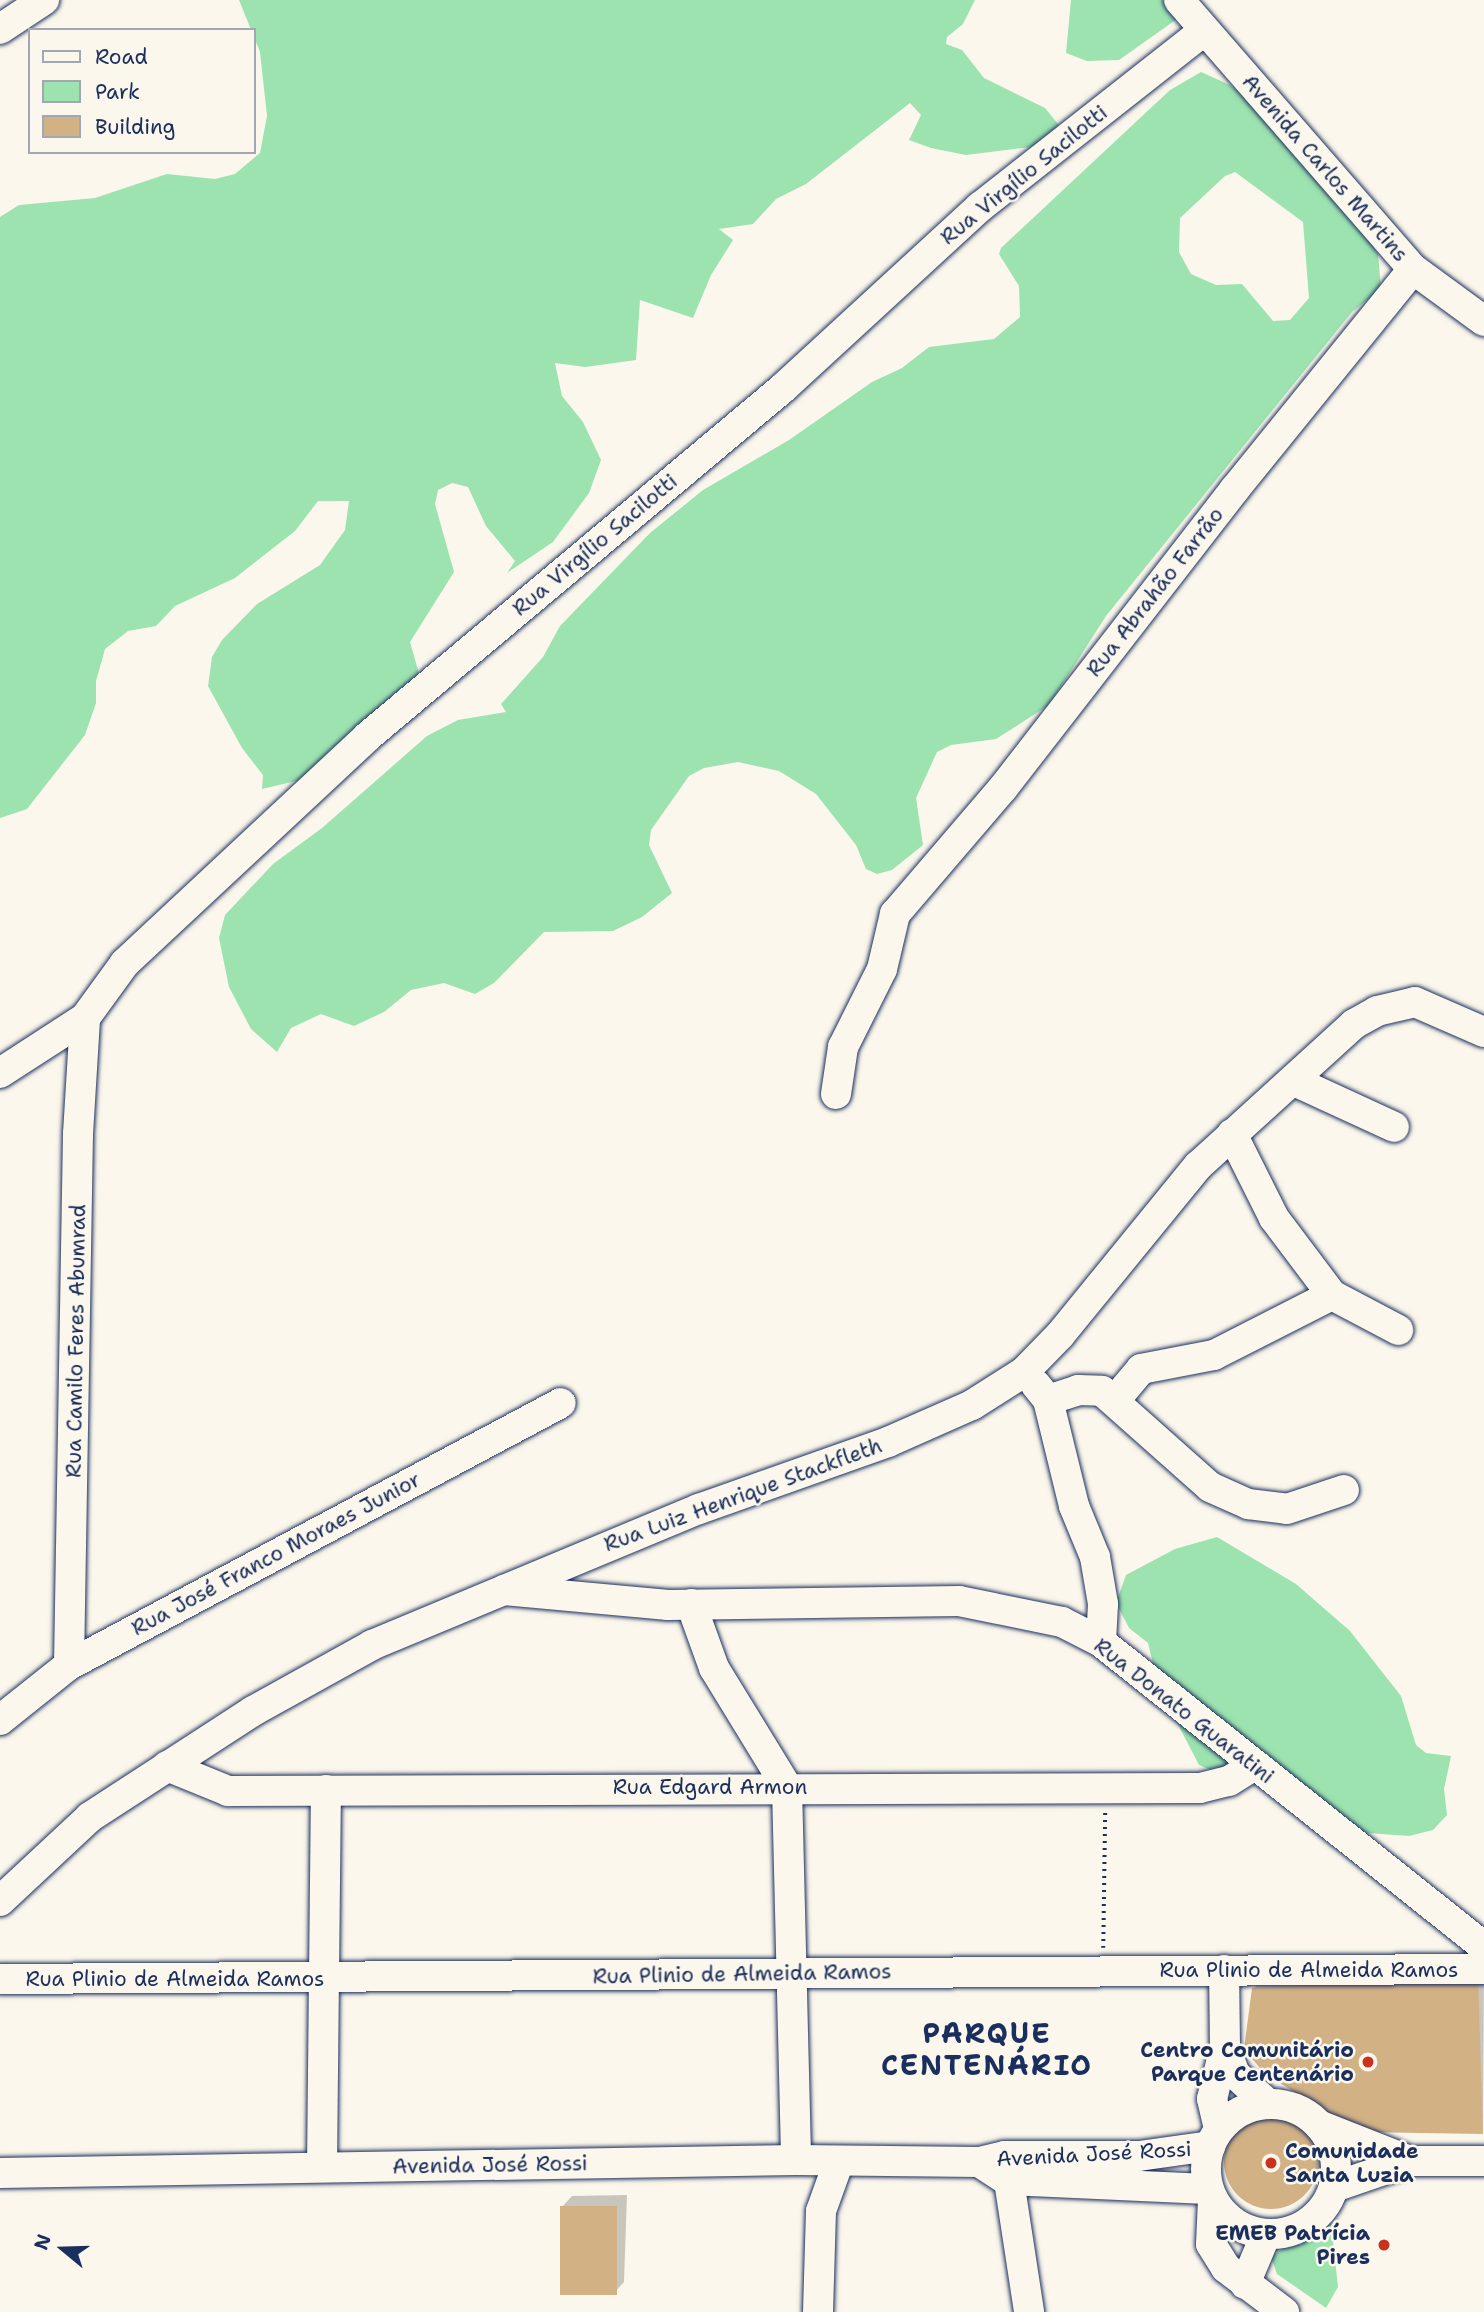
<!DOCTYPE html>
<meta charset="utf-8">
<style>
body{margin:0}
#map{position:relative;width:1484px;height:2312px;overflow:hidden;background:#fbf7ec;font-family:"Shantell Sans",sans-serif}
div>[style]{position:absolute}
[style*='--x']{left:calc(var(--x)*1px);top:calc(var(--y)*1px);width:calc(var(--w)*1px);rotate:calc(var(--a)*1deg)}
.green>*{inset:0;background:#9ce3b0}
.shadow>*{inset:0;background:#0003}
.building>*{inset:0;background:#d2b185;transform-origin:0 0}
.round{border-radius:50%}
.path>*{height:3.5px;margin-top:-1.75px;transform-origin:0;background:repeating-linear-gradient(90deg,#1b2f5e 0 2px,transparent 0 7px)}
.roads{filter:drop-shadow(0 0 2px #1b2f5e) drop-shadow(0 0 2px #1b2f5e)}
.minor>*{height:30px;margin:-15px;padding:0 15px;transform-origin:15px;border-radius:15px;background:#fbf7ec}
.minor>.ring{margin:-15px;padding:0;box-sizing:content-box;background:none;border:30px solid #fbf7ec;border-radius:50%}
.dots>*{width:19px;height:19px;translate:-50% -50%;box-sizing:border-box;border:4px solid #fbf7ec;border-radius:50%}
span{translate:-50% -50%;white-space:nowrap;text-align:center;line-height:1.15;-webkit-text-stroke:5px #fbf7ec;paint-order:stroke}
.street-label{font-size:21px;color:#1b2f5e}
.poi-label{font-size:21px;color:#1b2f5e;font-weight:700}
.right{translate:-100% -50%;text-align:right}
.left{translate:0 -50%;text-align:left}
.district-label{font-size:28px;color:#1b2f5e;font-weight:700;letter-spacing:2px}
.legend{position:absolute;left:28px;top:28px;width:228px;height:126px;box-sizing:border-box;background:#fbf7ec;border:2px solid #a1a7b3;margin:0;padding:9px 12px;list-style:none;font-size:21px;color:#1b2f5e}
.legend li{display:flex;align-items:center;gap:14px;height:35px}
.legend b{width:35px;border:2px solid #a1a7b3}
.north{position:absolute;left:28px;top:2214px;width:70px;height:70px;-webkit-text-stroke:5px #fbf7ec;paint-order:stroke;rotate:289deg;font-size:19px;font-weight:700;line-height:28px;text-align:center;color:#1b2f5e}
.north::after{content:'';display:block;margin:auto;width:24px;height:32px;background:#1b2f5e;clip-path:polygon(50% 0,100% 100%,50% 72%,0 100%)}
</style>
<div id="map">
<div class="green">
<i style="clip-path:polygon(239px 0,975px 0,963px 24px,947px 37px,946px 44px,962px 50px,984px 78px,1045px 108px,1067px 135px,1031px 147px,966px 155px,931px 148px,909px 140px,921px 115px,910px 103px,806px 184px,776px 199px,753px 224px,719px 229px,733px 240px,711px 275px,693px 318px,640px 300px,636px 360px,585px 367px,555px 363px,562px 396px,583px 422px,601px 460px,589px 493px,553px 542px,507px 573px,515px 561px,486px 526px,468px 487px,452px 483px,438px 490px,435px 504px,454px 572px,410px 642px,422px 684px,313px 777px,262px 789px,263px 775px,242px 748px,208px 686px,212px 657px,222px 640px,257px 604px,320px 565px,345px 530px,349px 501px,318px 501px,295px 531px,235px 578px,175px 606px,156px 626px,128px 631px,105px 649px,96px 681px,96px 703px,85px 735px,27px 809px,0 818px,0 217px,19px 205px,95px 198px,167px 174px,215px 179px,235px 174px,260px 153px,267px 116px,260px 52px)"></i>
<i style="clip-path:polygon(1071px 0,1173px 0,1177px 19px,1119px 60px,1087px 61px,1066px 53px)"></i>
<i style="clip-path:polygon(evenodd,1201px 72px,1230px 85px,1262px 110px,1350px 208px,1378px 254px,1381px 289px,1352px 312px,1106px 616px,1049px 705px,996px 739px,951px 745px,937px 752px,916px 798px,923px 845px,892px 870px,877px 874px,866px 869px,856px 845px,816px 794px,779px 771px,738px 762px,704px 768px,689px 776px,651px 830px,649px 845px,672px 893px,642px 917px,613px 931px,544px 932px,494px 983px,475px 994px,444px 983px,411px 990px,384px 1012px,354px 1026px,321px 1014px,291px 1028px,277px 1052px,251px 1029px,229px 987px,219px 938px,225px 915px,273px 864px,322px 828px,427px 736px,458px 720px,506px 712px,501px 704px,543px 657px,560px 626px,650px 533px,703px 490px,789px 440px,872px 382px,902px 368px,929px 347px,994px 339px,1020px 317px,1019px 286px,999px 254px,1001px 248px,1170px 90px,1201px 72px,1235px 172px,1303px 222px,1309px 298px,1290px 320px,1273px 321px,1242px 284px,1216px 285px,1191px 274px,1179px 252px,1180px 218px,1225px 176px,1235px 172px)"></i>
<i style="clip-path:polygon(1217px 1537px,1296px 1584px,1350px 1631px,1401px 1696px,1416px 1745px,1426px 1753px,1451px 1756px,1444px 1789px,1447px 1815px,1433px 1830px,1409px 1836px,1368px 1833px,1325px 1817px,1251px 1766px,1213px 1771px,1199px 1765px,1159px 1688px,1148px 1643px,1129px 1628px,1116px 1603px,1126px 1575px,1175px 1549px)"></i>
<i style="clip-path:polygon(1330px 2215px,1338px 2287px,1326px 2308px,1277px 2274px,1271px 2257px)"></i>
</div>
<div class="shadow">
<i style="clip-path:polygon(1484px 1963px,1483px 2133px,1253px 1989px,1268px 1974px)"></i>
<i style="clip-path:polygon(1291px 2101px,1305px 2104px,1326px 2123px,1332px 2151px,1328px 2166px,1290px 2203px,1260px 2206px,1234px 2188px,1226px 2160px,1237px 2133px,1252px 2118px,1263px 2108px)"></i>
<i style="clip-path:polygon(627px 2195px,624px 2282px,614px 2293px,562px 2207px,572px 2196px)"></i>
</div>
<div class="building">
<i style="clip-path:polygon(1478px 1977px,1483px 2134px,1360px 2132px,1265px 2074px,1244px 2049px,1252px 1988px)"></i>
<i class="round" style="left:1224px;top:2115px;width:94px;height:94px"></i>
<i style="left:560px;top:2206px;width:57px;height:89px"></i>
</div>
<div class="path">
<i style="--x:1103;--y:1948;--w:136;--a:-89.2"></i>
</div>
<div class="roads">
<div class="minor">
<i style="--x:1179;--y:0;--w:357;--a:49"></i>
<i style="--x:1413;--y:269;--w:88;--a:36.2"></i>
<i style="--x:0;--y:29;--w:53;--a:-33.4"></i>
<i style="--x:0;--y:1073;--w:101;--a:-32.9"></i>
<i style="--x:85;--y:1018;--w:68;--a:-54"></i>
<i style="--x:125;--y:963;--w:331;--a:-43"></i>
<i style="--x:367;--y:737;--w:543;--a:-39.99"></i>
<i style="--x:783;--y:388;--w:268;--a:-42.6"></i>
<i style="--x:980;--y:207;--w:285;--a:-38.2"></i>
<i style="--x:1294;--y:1081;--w:110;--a:24.7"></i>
<i style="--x:836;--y:1094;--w:48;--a:-81.5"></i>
<i style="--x:843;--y:1047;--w:87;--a:-63.4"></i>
<i style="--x:882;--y:969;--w:57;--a:-76.7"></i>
<i style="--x:895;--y:914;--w:166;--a:-49.4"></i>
<i style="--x:1003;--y:788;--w:378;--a:-52.2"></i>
<i style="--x:1235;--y:489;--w:283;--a:-51"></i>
<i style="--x:1232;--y:1134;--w:94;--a:63.4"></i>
<i style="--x:1274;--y:1218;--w:96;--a:53"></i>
<i style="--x:1332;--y:1295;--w:75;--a:27.9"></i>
<i style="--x:1036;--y:1385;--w:19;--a:51"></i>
<i style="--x:1048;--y:1400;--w:109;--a:76.2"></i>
<i style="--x:1074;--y:1506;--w:55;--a:67.6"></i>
<i style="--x:1095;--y:1557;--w:48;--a:80.3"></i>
<i style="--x:1103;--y:1604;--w:38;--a:93"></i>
<i style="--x:1116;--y:1399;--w:39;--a:-50"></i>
<i style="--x:1141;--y:1369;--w:74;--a:-10.9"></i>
<i style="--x:1214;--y:1355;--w:132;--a:-27"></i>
<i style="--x:1048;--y:1400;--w:32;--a:-18"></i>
<i style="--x:1078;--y:1390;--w:24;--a:2"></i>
<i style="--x:1102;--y:1391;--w:144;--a:41.6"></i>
<i style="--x:1210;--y:1487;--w:42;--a:24.1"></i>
<i style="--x:1248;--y:1504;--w:39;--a:7"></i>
<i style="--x:1287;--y:1509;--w:60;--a:-18.4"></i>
<i style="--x:504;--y:1590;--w:165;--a:5.2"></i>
<i style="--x:668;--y:1605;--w:291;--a:-0.8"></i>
<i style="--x:959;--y:1601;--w:105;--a:11.5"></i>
<i style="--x:1062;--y:1622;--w:44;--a:27.1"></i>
<i style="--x:1101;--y:1642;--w:490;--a:38.5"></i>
<i style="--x:691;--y:1604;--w:68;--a:70.2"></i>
<i style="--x:714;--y:1668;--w:140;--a:58.5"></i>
<i style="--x:787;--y:1787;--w:373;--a:88.6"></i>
<i style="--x:69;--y:1665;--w:531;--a:-89.03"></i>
<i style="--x:78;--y:1134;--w:116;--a:-86.5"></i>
<i style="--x:0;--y:1720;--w:88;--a:-38.6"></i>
<i style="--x:69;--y:1665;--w:557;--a:-28.04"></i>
<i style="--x:167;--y:1766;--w:66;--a:22.3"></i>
<i style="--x:228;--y:1791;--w:972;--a:-0.18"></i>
<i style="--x:1200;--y:1788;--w:30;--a:-14"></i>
<i style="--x:1229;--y:1781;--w:28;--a:-32"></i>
<i style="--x:0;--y:1901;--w:123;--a:-43"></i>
<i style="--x:90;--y:1817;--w:194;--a:-33"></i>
<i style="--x:253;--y:1711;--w:136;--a:-29"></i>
<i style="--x:372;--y:1645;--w:354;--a:-22.6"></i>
<i style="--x:699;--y:1509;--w:201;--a:-19.5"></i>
<i style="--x:888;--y:1442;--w:92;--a:-23.8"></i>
<i style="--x:972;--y:1405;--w:62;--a:-32.4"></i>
<i style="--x:1024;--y:1372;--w:52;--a:-45.8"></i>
<i style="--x:1060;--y:1335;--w:218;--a:-50.8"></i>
<i style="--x:1198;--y:1166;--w:211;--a:-42.3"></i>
<i style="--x:1354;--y:1024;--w:26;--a:-29"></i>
<i style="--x:1377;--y:1011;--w:39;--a:-13"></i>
<i style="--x:1415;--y:1002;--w:75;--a:23.5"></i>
<i style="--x:0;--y:1979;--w:1484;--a:-0.39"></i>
<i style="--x:1225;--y:2047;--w:29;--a:70"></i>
<i style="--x:1235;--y:2074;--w:43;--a:42.2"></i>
<i class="ring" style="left:1206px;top:2104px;width:100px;height:100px"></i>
<i style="--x:1321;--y:2126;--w:96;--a:21.5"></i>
<i style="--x:1219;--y:2129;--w:31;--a:-103"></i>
<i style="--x:1212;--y:2099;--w:54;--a:-76"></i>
<i style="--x:1225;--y:2047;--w:77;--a:-90.7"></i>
<i style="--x:1006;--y:2161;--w:153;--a:81.3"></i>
<i style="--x:979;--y:2162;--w:33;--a:33"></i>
<i style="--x:1007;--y:2180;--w:202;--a:2.6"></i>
<i style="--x:322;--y:2167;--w:377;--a:-89.4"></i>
<i style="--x:0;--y:2173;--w:796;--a:-0.94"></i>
<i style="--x:796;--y:2160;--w:183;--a:0.6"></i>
<i style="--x:979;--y:2162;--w:27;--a:-13"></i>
<i style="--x:1005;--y:2156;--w:134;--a:0"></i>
<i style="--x:1139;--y:2156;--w:72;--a:-8"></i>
<i style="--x:1334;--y:2187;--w:80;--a:-18.9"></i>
<i style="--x:1410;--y:2161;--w:74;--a:0"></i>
<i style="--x:1213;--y:2199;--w:45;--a:92.5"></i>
<i style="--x:1211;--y:2244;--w:28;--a:58"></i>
<i style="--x:1226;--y:2268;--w:73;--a:37.2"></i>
<i style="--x:1245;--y:2284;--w:54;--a:-67.2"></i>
<i style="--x:818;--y:2312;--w:101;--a:-88.3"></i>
<i style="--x:821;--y:2211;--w:53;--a:-70.2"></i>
</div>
</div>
<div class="dots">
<i style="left:1368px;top:2062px;background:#c8321e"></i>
<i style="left:1271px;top:2163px;background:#c8321e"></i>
<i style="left:1384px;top:2245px;background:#c8321e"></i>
</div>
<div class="street-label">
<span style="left:1325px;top:168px;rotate:49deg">Avenida Carlos Martins</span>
<span style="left:1024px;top:175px;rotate:-39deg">Rua Virgílio Sacilotti</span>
<span style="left:595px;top:545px;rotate:-40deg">Rua Virgílio Sacilotti</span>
<span style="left:1155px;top:592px;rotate:-52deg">Rua Abrahão Farrão</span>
<span style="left:76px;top:1341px;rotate:-89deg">Rua Camilo Feres Abumrad</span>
<span style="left:743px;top:1495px;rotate:-20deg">Rua Luiz Henrique Stackfleth</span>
<span style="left:276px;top:1554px;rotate:-28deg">Rua José Franco Moraes Junior</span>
<span style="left:1184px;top:1711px;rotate:38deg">Rua Donato Guaratini</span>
<span style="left:710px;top:1787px">Rua Edgard Armon</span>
<span style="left:1309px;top:1970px">Rua Plinio de Almeida Ramos</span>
<span style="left:742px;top:1974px;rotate:-1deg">Rua Plinio de Almeida Ramos</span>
<span style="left:175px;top:1979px">Rua Plinio de Almeida Ramos</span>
<span style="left:1094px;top:2154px;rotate:-3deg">Avenida José Rossi</span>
<span style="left:490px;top:2165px;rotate:-1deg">Avenida José Rossi</span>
</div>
<div class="poi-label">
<span class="right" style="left:1354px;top:2062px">Centro Comunitário<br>Parque Centenário</span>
<span class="left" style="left:1285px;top:2163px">Comunidade<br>Santa Luzia</span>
<span class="right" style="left:1370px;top:2245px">EMEB Patrícia<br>Pires</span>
</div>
<div class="district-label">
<span style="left:987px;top:2049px">PARQUE<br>CENTENÁRIO</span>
</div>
<ul class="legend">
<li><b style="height:9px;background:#fbf7ec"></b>Road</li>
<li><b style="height:19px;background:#9ce3b0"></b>Park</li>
<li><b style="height:19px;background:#d2b185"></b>Building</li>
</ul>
<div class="north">N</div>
</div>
